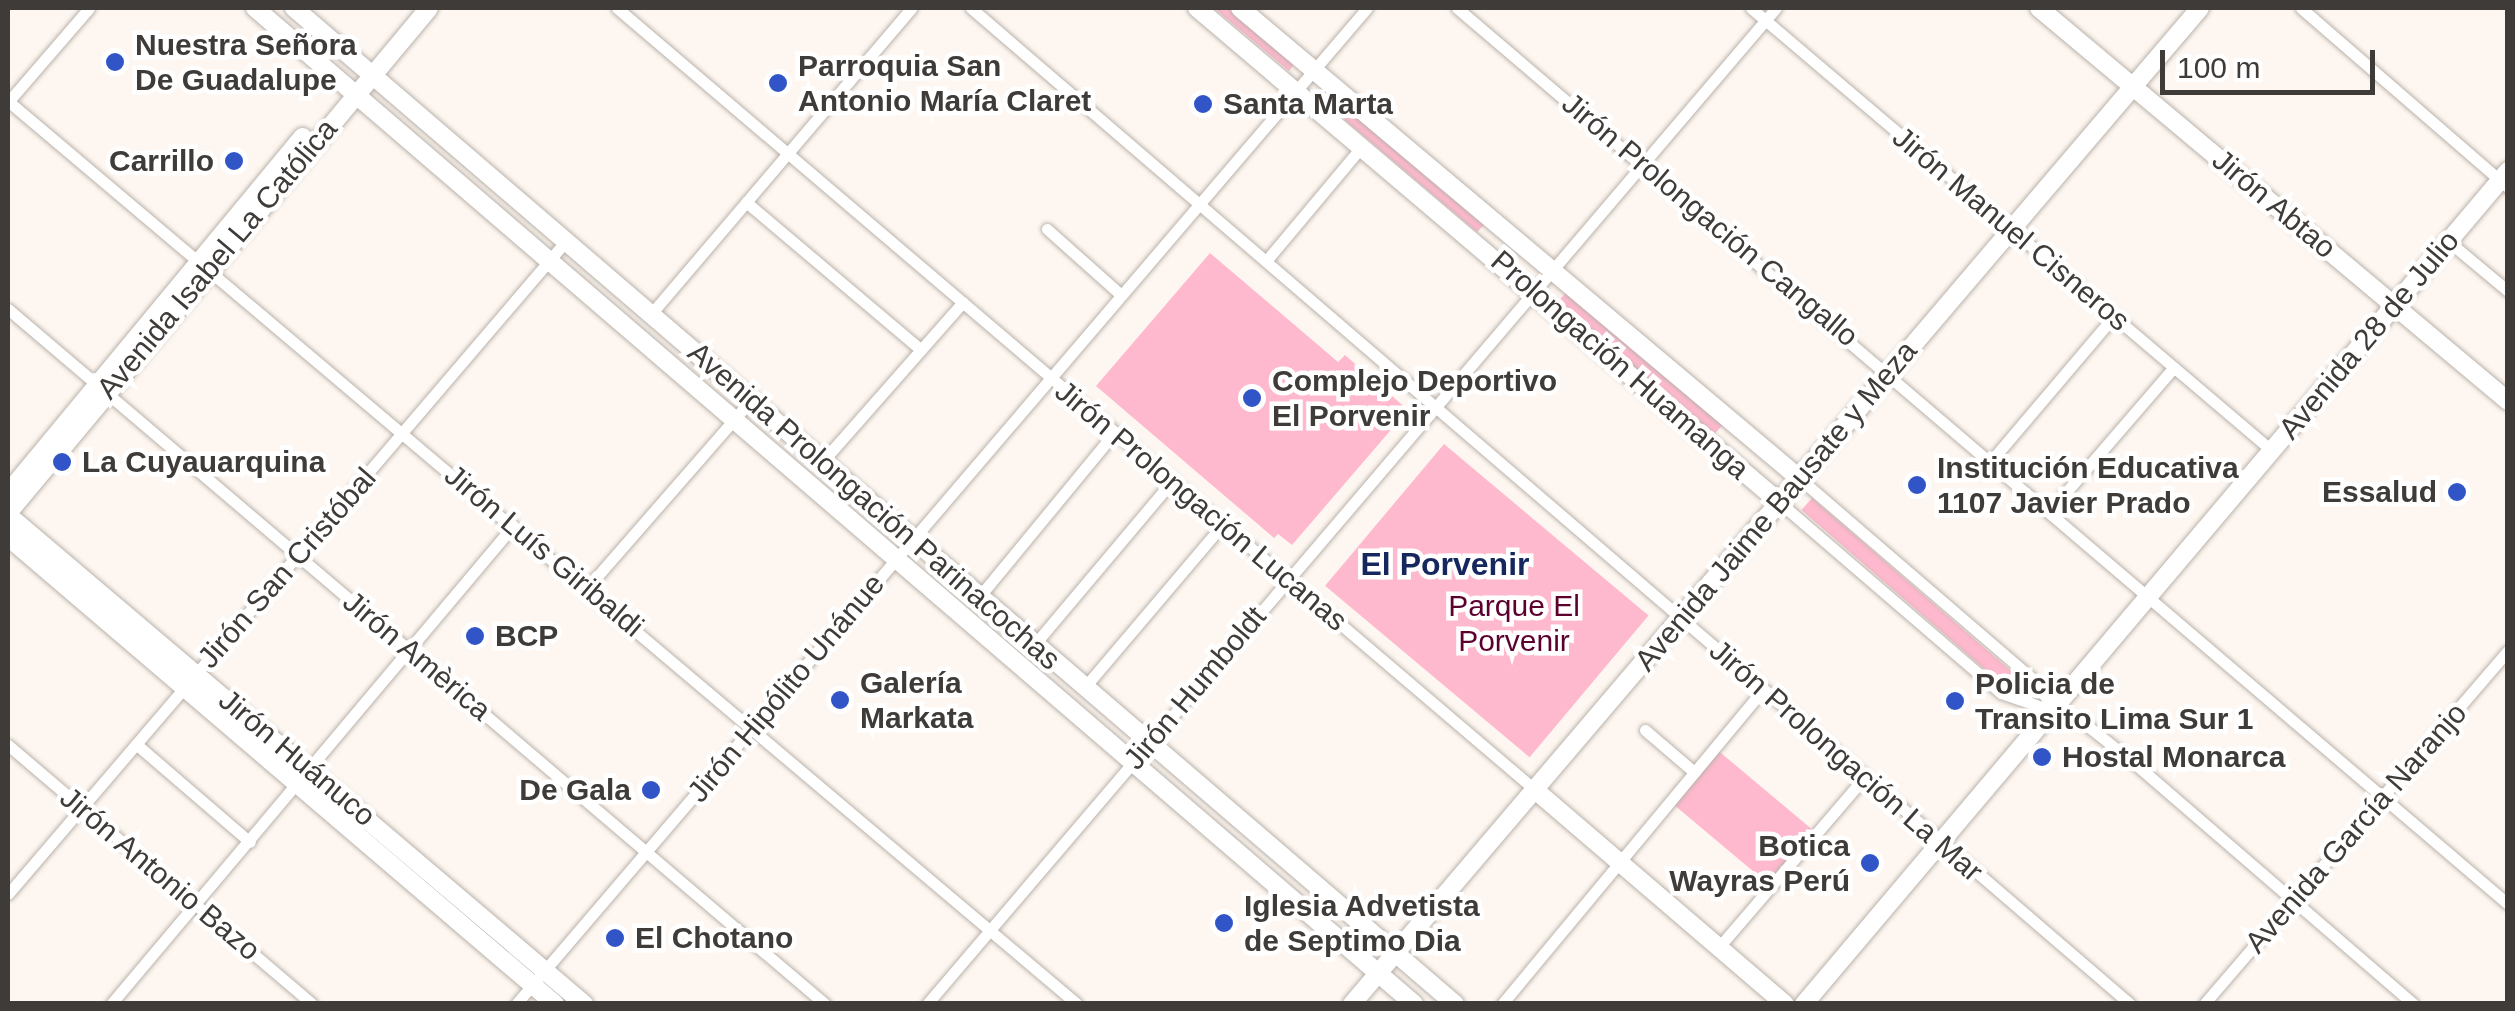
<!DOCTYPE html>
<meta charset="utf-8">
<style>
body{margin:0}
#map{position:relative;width:2515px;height:1011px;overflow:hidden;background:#fef7f1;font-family:Helvetica,sans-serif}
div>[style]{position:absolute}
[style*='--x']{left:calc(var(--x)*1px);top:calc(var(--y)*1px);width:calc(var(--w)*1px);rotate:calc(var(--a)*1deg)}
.green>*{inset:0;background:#ffb9ce;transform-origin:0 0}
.roads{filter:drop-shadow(0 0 2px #bab2ab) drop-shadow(0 0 2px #bab2ab)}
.street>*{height:11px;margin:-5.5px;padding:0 5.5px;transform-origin:5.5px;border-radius:5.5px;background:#fff}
.secondary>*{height:18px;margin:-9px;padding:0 9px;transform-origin:9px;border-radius:9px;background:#fff}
.dots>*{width:28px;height:28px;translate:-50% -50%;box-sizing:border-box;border:5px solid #fff;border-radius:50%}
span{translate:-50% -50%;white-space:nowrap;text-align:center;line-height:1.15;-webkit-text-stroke:9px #fff;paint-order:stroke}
.poi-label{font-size:30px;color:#3f3b39;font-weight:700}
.left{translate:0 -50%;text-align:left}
.right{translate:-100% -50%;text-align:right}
.street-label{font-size:30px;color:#3f3b39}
.park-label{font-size:30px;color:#5c002d}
.neighbourhood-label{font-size:32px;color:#15275d;font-weight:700}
.frame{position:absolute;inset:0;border:10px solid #3f3b39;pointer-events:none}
.scale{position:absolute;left:2160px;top:50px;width:215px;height:45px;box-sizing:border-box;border:5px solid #3f3b39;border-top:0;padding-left:12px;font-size:30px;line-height:35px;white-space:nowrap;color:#3f3b39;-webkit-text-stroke:8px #fff;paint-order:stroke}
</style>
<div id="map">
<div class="green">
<i style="clip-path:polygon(1214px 8px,1239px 8px,1299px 58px,1289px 71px)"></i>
<i style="clip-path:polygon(1328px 84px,1485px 224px,1477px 232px,1325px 103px,1319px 97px)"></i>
<i style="clip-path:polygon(1210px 253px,1338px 362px,1345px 355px,1408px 410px,1292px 545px,1278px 534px,1274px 538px,1096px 386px)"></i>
<i style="left:1571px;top:287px;width:205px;height:18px;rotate:42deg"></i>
<i style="left:1444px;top:444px;width:267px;height:185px;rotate:40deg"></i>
<i style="left:1812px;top:498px;width:276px;height:16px;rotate:41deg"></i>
<i style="left:1715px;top:748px;width:133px;height:70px;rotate:40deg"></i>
</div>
<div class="roads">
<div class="street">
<i style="--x:617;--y:8;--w:1205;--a:40.42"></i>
<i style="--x:971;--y:8;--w:1528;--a:40.67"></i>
<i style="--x:1457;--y:8;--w:1381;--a:40.45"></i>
<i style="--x:1751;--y:8;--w:682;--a:40.36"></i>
<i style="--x:2301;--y:8;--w:274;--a:40.9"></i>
<i style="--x:8;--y:101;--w:1399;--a:40.19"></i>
<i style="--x:8;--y:102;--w:124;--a:-49.2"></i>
<i style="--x:746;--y:202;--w:229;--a:40.2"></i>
<i style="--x:1047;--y:229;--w:99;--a:41.7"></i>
<i style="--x:2448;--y:241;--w:78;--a:39.8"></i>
<i style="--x:1266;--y:261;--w:151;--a:-50.1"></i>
<i style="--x:8;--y:309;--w:1073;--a:40.39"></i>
<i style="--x:651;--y:314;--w:402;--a:-49.6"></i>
<i style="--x:1991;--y:461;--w:190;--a:-49.7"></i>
<i style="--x:822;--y:462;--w:213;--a:-48.6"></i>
<i style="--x:1799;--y:478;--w:305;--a:40.7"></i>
<i style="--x:2030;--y:677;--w:39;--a:52"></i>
<i style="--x:1779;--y:502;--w:293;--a:40.7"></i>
<i style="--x:2001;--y:693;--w:83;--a:18.9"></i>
<i style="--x:2080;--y:720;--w:68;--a:38.4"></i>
<i style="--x:2133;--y:762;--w:370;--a:40.8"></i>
<i style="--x:2049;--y:512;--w:191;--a:-49.2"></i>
<i style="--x:587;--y:588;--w:249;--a:-48.9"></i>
<i style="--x:979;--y:597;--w:214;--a:-50.5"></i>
<i style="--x:1034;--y:645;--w:214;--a:-49.9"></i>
<i style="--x:1084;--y:688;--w:215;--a:-49.7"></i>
<i style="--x:1645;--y:730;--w:65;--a:40.6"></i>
<i style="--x:136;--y:744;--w:150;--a:40.7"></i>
<i style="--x:8;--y:745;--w:399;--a:40.4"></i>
<i style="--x:8;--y:894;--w:859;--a:-49.49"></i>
<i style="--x:1719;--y:947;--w:223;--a:-49.4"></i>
<i style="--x:111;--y:1004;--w:625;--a:-49.94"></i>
<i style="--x:516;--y:1004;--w:1310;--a:-49.49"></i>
<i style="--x:927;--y:1004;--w:1309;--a:-49.56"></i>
<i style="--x:1502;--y:1004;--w:408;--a:-50.3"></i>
<i style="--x:2204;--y:1004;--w:466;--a:-49.3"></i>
</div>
<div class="secondary">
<i style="--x:255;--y:8;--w:1528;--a:40.67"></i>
<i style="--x:294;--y:8;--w:1530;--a:40.63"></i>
<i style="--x:1197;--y:8;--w:763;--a:40.32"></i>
<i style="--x:1240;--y:8;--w:730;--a:40.06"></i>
<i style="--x:2039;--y:8;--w:612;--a:39.96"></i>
<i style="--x:8;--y:493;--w:462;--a:-50.4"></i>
<i style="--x:8;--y:513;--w:657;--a:-50.18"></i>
<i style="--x:8;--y:515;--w:756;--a:40.33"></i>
<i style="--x:8;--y:537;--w:719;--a:40.49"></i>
<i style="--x:1534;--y:789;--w:330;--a:40.6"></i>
<i style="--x:1352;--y:1004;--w:1308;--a:-49.59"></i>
<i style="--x:1804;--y:1004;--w:1091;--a:-49.8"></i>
</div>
</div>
<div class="dots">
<i style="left:115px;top:62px;background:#3155c6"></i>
<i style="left:778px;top:83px;background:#3155c6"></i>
<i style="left:1203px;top:104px;background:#3155c6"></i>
<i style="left:234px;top:161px;background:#3155c6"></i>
<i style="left:1252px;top:398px;background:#3155c6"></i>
<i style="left:62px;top:462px;background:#3155c6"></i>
<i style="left:1917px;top:485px;background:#3155c6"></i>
<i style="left:2457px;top:492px;background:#3155c6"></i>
<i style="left:475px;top:636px;background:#3155c6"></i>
<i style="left:840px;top:700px;background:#3155c6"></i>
<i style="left:1955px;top:701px;background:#3155c6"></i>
<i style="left:2042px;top:757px;background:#3155c6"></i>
<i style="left:651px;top:790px;background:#3155c6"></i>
<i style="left:1870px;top:863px;background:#3155c6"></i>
<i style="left:1224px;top:923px;background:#3155c6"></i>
<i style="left:615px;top:938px;background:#3155c6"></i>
</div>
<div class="poi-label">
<span class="left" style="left:135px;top:62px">Nuestra Señora<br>De Guadalupe</span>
<span class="left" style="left:798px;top:83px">Parroquia San<br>Antonio María Claret</span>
<span class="left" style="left:1223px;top:104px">Santa Marta</span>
<span class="right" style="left:214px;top:161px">Carrillo</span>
<span class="left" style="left:1272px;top:398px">Complejo Deportivo<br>El Porvenir</span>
<span class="left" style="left:82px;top:462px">La Cuyauarquina</span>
<span class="left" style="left:1937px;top:485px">Institución Educativa<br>1107 Javier Prado</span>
<span class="right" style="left:2437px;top:492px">Essalud</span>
<span class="left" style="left:495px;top:636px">BCP</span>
<span class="left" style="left:860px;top:700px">Galería<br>Markata</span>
<span class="left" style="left:1975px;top:701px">Policia de<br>Transito Lima Sur 1</span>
<span class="left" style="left:2062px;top:757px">Hostal Monarca</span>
<span class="right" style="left:631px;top:790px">De Gala</span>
<span class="right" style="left:1850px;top:863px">Botica<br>Wayras Perú</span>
<span class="left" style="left:1244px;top:923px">Iglesia Advetista<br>de Septimo Dia</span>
<span class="left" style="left:635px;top:938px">El Chotano</span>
</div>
<div class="street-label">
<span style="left:2274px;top:204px;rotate:40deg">Jirón Abtao</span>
<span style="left:1710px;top:220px;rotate:40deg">Jirón Prolongación Cangallo</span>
<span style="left:2011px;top:229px;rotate:40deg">Jirón Manuel Cisneros</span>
<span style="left:217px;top:259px;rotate:-50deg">Avenida Isabel La Católica</span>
<span style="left:2369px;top:335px;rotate:-50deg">Avenida 28 de Julio</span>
<span style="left:1620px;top:365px;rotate:41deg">Prolongación Huamanga</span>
<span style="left:874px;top:506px;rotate:41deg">Avenida Prolongación Parinacochas</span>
<span style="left:1201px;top:506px;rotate:40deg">Jirón Prolongación Lucanas</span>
<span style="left:1776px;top:506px;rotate:-50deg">Avenida Jaime Bausate y Meza</span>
<span style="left:544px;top:551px;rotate:40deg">Jirón Luís Giribaldi</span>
<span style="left:287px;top:568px;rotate:-49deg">Jirón San Cristóbal</span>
<span style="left:417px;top:656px;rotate:40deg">Jirón Amèrica</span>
<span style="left:786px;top:688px;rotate:-50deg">Jirón Hipólito Unánue</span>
<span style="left:1195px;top:688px;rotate:-50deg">Jirón Humboldt</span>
<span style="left:297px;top:758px;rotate:40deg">Jirón Huánuco</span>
<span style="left:1846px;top:761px;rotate:41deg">Jirón Prolongación La Mar</span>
<span style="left:2356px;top:828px;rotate:-49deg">Avenida García Naranjo</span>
<span style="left:160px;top:874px;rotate:40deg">Jirón Antonio Bazo</span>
</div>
<div class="park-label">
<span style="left:1514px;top:623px">Parque El<br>Porvenir</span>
</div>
<div class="neighbourhood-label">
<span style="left:1445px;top:564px">El Porvenir</span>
</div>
<div class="frame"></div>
<div class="scale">100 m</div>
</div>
